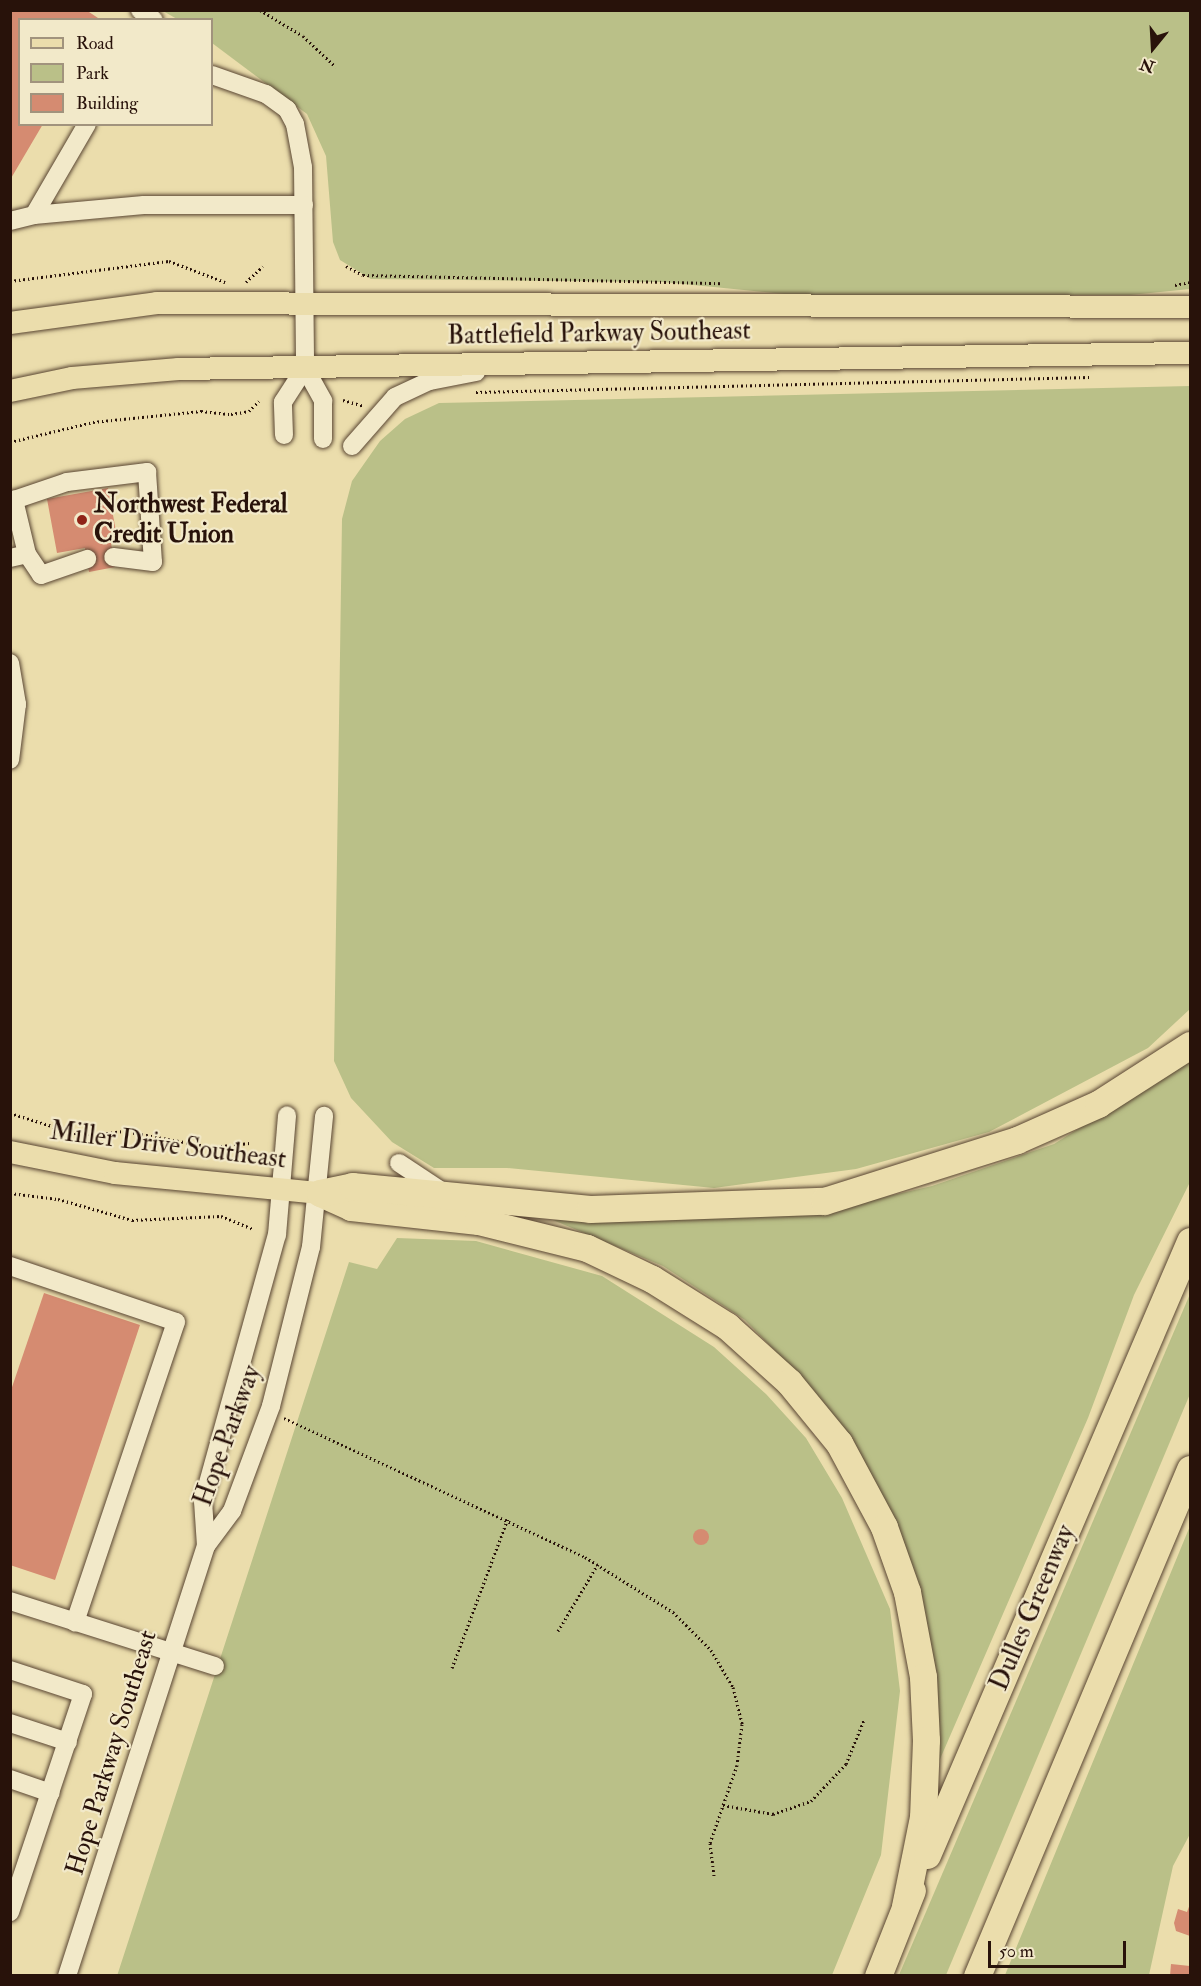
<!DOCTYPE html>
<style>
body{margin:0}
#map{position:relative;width:1201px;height:1986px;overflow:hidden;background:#ebddac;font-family:"IM FELL Double Pica",serif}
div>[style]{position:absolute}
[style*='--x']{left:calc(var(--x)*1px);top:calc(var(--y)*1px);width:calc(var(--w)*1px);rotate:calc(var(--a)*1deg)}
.green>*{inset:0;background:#bac088}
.building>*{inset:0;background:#d58b71}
.round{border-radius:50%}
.path>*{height:3px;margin-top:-1.5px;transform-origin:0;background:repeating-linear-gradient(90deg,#28120a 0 1.5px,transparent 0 4.5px)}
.roads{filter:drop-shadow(0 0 2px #594532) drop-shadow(0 0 2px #594532)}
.minor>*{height:18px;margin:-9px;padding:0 9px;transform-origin:9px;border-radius:9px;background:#f2e9c9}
.major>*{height:22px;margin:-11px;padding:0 11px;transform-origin:11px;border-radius:11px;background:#ebddac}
.highway>*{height:27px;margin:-13.5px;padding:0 13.5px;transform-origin:13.5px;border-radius:13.5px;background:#ebddac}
.dots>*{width:16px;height:16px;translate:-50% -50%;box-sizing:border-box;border:3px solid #f2e9c9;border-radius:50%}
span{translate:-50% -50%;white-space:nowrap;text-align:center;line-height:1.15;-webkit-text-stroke:4.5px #f2e9c9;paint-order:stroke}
.street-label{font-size:26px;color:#28120a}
.poi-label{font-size:26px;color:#28120a;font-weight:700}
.left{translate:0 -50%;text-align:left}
.frame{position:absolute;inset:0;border:12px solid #28120a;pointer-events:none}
.legend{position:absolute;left:18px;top:18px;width:195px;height:108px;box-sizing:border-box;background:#f2e9c9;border:2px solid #a1937d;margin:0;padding:8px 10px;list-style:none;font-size:18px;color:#28120a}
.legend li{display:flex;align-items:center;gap:12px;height:30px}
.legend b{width:30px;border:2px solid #a1937d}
.north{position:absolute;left:1123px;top:18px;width:60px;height:60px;-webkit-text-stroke:4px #f2e9c9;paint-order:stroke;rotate:198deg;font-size:16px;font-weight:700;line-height:24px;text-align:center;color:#28120a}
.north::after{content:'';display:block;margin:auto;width:21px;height:27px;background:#28120a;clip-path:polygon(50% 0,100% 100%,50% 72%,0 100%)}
.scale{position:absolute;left:988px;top:1941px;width:138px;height:27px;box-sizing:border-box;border:3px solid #28120a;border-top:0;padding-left:8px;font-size:18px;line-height:21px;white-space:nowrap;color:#28120a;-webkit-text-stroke:4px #f2e9c9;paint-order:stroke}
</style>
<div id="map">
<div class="green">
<i style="clip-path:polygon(163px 11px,1190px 11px,1190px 289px,1130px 295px,794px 295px,663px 282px,371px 279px,340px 260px,333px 242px,326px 156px,307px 114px,212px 43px,212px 20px,177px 19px)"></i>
<i style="clip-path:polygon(1190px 386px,1190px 1009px,1148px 1048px,989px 1132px,856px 1169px,714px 1188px,507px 1168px,434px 1168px,392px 1142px,351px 1098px,334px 1061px,342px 519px,352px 481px,380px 441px,405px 419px,439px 403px)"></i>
<i style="clip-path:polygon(1190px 1059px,1190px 1182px,1134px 1295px,1088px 1418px,934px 1773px,935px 1678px,810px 1387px,745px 1320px,663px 1266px,553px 1220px,819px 1212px,932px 1186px,1054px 1144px)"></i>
<i style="clip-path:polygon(397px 1238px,476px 1241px,602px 1276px,714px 1347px,766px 1394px,806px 1438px,842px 1498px,890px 1609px,900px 1691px,881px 1855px,832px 1975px,117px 1976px,349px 1262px,377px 1269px)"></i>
<i style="clip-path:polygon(1190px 1294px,1190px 1394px,946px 1975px,899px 1975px)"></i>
<i style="clip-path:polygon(1190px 1526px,1190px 1834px,1173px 1866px,1149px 1975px,1005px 1975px)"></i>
</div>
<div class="building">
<i style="clip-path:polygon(10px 10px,86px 10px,101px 20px,20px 20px,20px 124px,43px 124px,10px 180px)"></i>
<i style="clip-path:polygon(108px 488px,118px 542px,111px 543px,115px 567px,89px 572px,85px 548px,57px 553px,47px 499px)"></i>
<i style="clip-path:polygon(44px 1293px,140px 1325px,55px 1580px,10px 1565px,10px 1393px)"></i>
<i class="round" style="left:693px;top:1529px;width:16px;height:16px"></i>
<i style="clip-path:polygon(1190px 1904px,1190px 1936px,1176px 1931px,1174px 1923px,1178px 1909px,1187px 1912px)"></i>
<i style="clip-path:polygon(1171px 1964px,1190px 1966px,1190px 1976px,1170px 1976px)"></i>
</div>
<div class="path">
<i style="--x:260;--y:10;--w:50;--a:31.2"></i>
<i style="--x:303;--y:36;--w:45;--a:43.2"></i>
<i style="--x:346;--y:266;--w:19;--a:28"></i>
<i style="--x:363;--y:275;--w:359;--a:1.3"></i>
<i style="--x:10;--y:281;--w:160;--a:-7.2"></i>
<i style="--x:169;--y:261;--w:60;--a:20.6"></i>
<i style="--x:246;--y:282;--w:23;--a:-43"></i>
<i style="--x:1175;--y:285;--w:15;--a:-11"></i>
<i style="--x:476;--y:392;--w:614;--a:-1.4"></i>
<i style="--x:343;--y:400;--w:22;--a:16"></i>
<i style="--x:10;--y:442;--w:85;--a:-13.5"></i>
<i style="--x:93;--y:422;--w:109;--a:-5.8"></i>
<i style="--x:201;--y:411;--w:30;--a:6"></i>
<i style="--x:231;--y:414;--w:18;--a:-9"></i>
<i style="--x:249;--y:411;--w:14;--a:-45"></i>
<i style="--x:10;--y:1113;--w:77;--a:17.3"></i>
<i style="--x:84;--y:1136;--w:40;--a:-7.1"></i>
<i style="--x:124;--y:1131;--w:89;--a:10.3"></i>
<i style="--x:212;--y:1147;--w:38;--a:-6"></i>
<i style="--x:10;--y:1193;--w:48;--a:7.1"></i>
<i style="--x:58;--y:1199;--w:77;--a:15.8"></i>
<i style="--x:132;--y:1220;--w:89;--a:-2.6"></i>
<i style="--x:221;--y:1216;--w:35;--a:22"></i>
<i style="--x:284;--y:1418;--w:332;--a:24.8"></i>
<i style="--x:585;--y:1557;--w:104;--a:32"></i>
<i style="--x:673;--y:1612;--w:54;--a:45"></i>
<i style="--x:711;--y:1650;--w:43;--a:59.3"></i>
<i style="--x:733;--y:1687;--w:38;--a:76"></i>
<i style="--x:742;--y:1724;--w:41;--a:97"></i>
<i style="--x:737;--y:1765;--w:83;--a:109.1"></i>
<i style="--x:710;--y:1843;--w:35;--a:83"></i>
<i style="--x:558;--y:1631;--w:78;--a:-59.2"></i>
<i style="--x:452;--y:1668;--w:160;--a:-69.5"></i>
<i style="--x:723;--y:1805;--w:51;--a:10.2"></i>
<i style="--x:773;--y:1814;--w:40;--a:-18.9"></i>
<i style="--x:811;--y:1801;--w:51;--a:-46.6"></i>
<i style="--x:846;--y:1764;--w:48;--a:-67.8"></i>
</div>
<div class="roads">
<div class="minor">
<i style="--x:140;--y:10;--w:17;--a:36"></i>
<i style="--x:212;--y:75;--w:57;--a:19.4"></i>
<i style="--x:266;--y:94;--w:26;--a:36"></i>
<i style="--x:287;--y:109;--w:17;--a:62"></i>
<i style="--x:295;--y:124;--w:44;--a:79.5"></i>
<i style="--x:303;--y:167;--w:201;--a:89.4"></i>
<i style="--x:305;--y:368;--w:38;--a:61"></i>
<i style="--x:323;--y:401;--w:38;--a:90"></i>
<i style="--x:87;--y:124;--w:105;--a:120.2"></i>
<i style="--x:34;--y:215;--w:110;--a:-5.2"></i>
<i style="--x:144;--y:205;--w:160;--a:0"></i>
<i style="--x:10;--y:221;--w:25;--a:-14"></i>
<i style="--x:284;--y:435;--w:33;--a:-92"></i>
<i style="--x:283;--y:402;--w:40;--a:-57.1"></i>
<i style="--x:352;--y:446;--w:65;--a:-48.7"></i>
<i style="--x:395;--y:397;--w:38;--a:-25"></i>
<i style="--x:430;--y:381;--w:47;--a:-11.1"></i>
<i style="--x:27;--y:554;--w:25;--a:56"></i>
<i style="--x:41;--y:575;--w:49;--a:-19.2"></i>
<i style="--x:10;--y:558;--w:17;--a:-13"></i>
<i style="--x:27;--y:554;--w:56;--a:-103.5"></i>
<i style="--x:14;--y:500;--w:56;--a:-18.8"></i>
<i style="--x:67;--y:482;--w:81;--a:-7.1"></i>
<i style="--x:147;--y:472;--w:90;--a:86.2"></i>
<i style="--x:153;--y:562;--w:40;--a:-172.9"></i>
<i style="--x:10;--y:663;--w:42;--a:80.3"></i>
<i style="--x:17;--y:704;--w:56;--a:97.1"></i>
<i style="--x:399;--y:1163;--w:49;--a:33.4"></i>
<i style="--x:10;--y:1266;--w:175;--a:18.6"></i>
<i style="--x:176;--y:1322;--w:317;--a:108.6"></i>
<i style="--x:206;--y:1546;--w:45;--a:-93.8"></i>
<i style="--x:203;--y:1501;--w:276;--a:-74.5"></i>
<i style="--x:277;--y:1235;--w:120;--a:-85.2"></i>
<i style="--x:10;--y:1601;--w:215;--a:17.6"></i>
<i style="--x:10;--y:1670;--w:77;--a:18.2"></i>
<i style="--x:83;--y:1694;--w:230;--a:108.5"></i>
<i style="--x:10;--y:1723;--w:61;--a:18.1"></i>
<i style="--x:10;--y:1779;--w:43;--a:18.9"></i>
<i style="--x:67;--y:1976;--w:452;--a:-72.1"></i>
<i style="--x:206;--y:1546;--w:44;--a:-53.4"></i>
<i style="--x:232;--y:1511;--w:112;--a:-69.6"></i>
<i style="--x:271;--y:1406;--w:164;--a:-75.9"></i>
<i style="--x:311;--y:1247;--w:132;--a:-84.3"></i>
</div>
<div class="major">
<i style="--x:10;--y:323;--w:148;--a:-7.7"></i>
<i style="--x:157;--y:303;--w:1033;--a:0.22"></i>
<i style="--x:10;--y:391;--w:63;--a:-11.8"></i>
<i style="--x:72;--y:378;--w:107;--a:-4.8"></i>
<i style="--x:179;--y:369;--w:1011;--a:-0.91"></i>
<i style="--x:10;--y:1152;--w:107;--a:11.3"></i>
<i style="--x:115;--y:1173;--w:206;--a:5.6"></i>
</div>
<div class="highway">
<i style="--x:320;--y:1193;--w:34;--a:24"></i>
<i style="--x:351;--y:1207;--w:128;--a:6.3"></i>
<i style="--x:478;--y:1221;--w:112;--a:13.9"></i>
<i style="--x:587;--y:1248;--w:72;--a:25.5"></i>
<i style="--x:652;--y:1279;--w:89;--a:32.1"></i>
<i style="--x:727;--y:1326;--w:84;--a:42.1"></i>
<i style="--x:789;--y:1382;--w:79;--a:50.7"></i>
<i style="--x:839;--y:1443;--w:95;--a:61.8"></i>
<i style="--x:884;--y:1527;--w:69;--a:70.5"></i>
<i style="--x:907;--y:1592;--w:86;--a:79.3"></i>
<i style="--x:923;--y:1677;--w:63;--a:87.3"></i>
<i style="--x:926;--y:1740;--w:77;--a:92.2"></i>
<i style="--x:923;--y:1817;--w:91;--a:101.4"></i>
<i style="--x:320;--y:1193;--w:33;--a:-12"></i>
<i style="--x:352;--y:1186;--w:239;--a:5.5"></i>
<i style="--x:590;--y:1209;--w:234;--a:-2"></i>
<i style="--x:824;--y:1201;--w:202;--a:-17.5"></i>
<i style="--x:1017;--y:1140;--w:89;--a:-24"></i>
<i style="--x:1098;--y:1104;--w:109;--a:-32.7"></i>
<i style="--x:927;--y:1855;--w:668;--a:-66.81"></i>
<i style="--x:878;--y:1976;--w:92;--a:-68.4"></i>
<i style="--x:977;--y:1976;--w:550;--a:-67.21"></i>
</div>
</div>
<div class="dots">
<i style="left:82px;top:520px;background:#8f2418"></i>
</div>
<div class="street-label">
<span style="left:599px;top:334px;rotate:-1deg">Battlefield Parkway Southeast</span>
<span style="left:168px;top:1146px;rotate:7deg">Miller Drive Southeast</span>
<span style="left:228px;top:1436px;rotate:-70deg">Hope Parkway</span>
<span style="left:1033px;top:1608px;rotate:-67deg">Dulles Greenway</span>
<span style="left:112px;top:1753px;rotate:-73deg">Hope Parkway Southeast</span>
</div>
<div class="poi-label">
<span class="left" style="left:94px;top:520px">Northwest Federal<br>Credit Union</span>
</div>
<div class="frame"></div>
<ul class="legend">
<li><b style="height:8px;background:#ebddac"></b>Road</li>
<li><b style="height:16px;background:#bac088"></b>Park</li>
<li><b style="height:16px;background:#d58b71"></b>Building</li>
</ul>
<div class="north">N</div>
<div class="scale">50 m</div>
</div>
